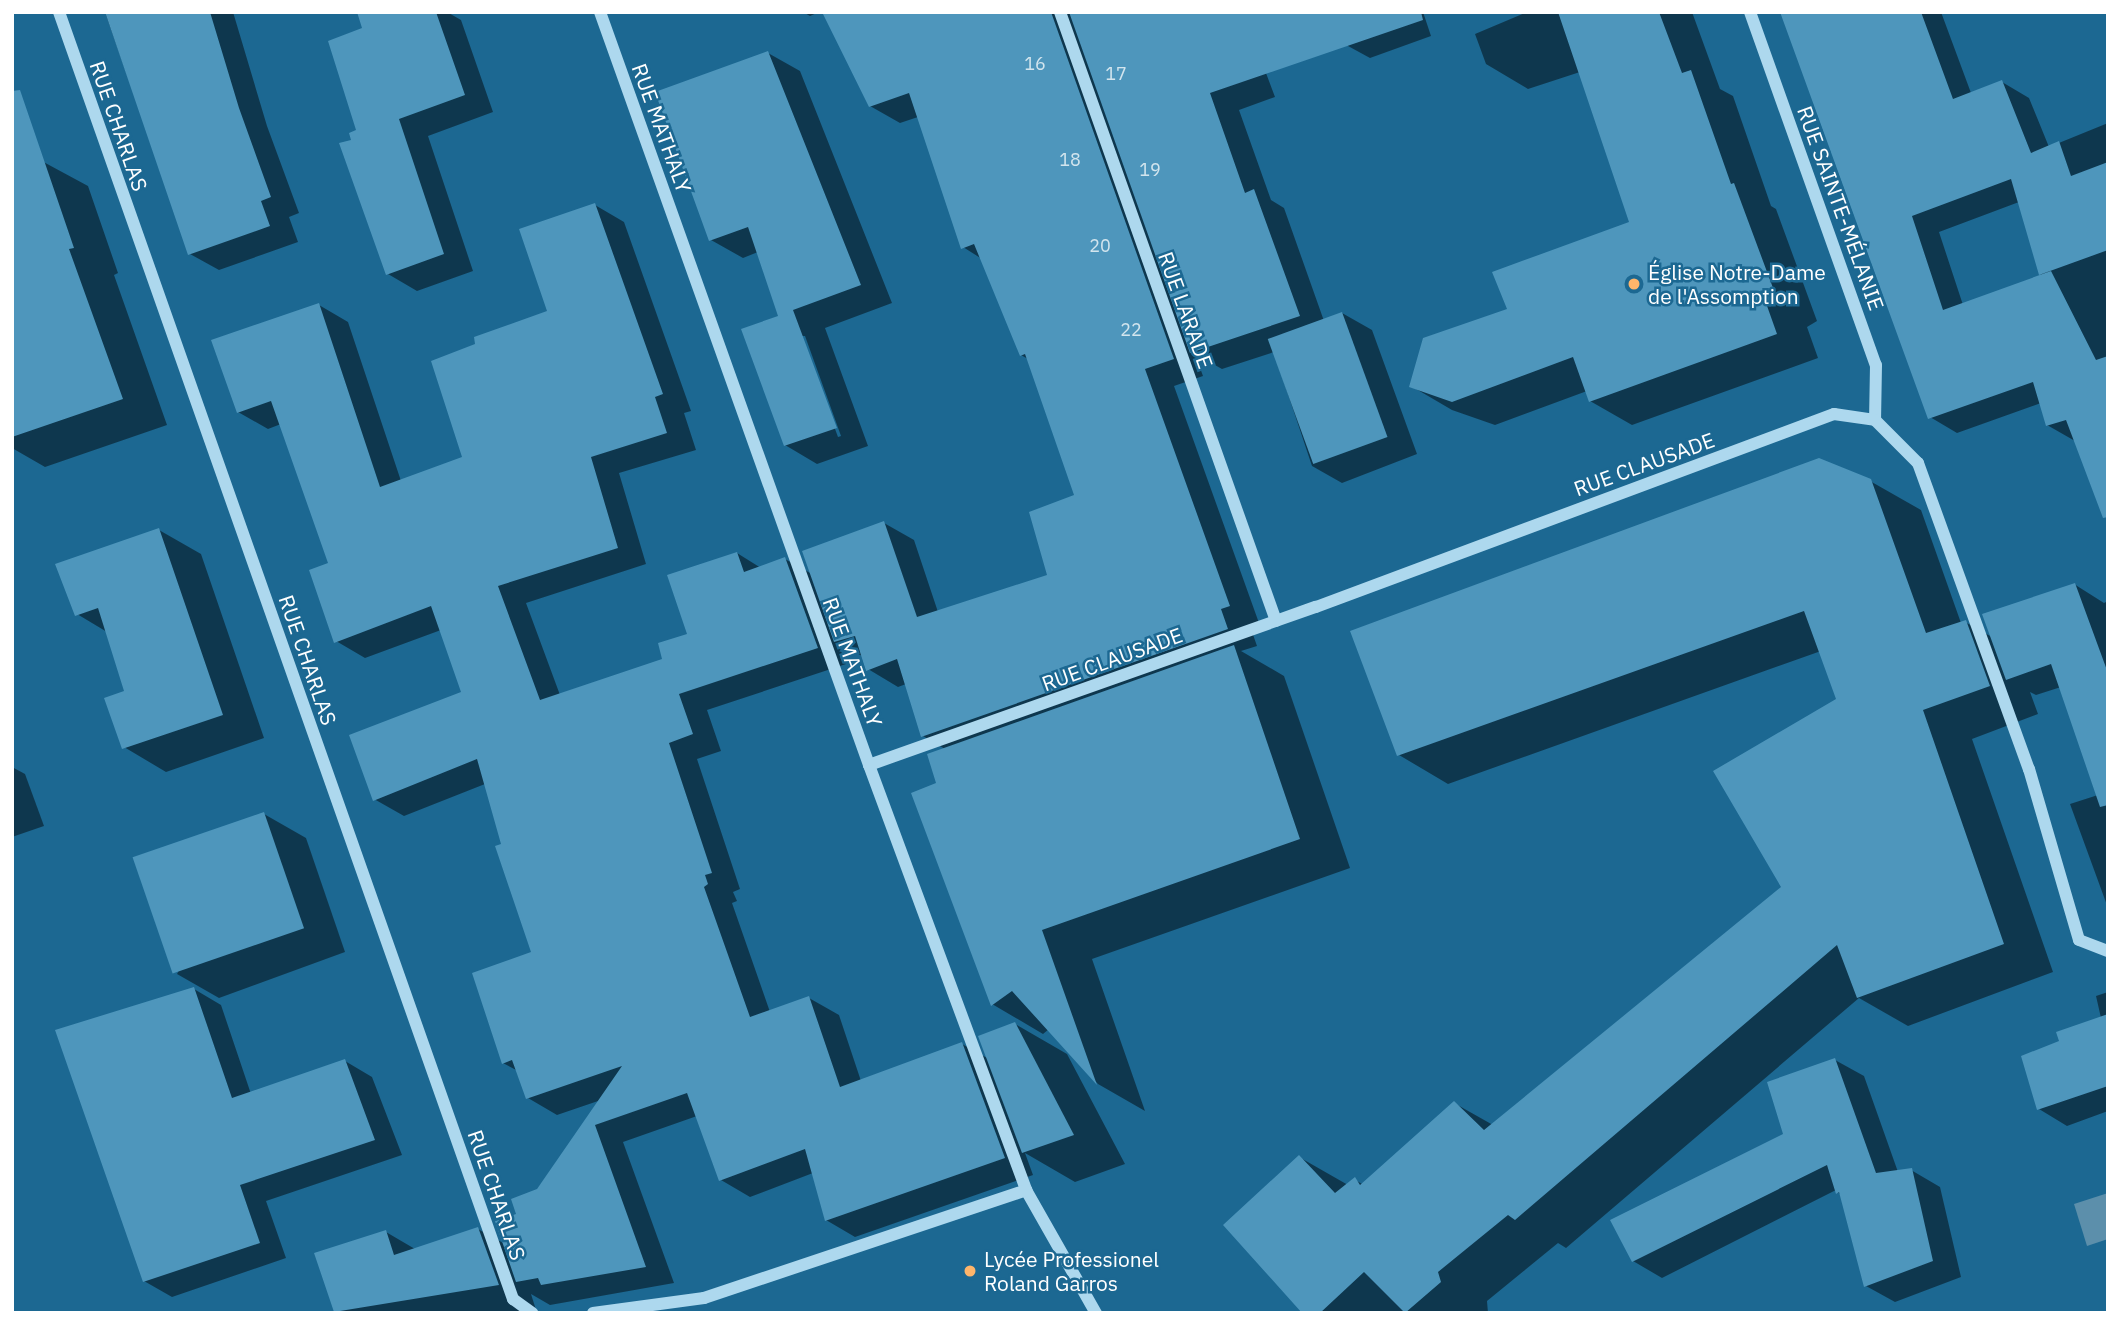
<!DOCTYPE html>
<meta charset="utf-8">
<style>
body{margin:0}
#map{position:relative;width:2120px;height:1325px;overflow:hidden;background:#1c6892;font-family:"IBM Plex Sans",sans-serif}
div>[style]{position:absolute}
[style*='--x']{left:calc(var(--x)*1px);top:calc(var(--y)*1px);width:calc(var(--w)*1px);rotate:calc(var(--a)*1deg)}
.water>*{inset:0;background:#5c8fab}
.shadow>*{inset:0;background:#0007}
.building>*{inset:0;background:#4e96bc;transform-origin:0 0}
.minor>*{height:12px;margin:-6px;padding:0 6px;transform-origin:6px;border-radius:6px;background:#add8ee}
.dots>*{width:19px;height:19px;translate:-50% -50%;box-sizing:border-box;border:4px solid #1c6892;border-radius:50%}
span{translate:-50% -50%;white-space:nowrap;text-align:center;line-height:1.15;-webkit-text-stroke:5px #1c6892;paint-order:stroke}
.number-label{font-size:18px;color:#d3e5ee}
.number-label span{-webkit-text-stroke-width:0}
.street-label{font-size:21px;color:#fff}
.poi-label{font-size:21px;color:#fff}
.left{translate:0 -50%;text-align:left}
.frame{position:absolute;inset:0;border:14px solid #fff;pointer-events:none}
</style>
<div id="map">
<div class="water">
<i style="clip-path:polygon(2108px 1193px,2108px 1239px,2087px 1246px,2074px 1204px)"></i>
</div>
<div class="shadow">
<i style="clip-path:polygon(105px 12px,233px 12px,267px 126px,299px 213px,289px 217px,298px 242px,219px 270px,190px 254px)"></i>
<i style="clip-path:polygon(408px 12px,447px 12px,461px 20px,493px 112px,428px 136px,473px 271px,417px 291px,388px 274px,353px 141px)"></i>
<i style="clip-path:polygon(803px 12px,819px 12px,810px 16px)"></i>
<i style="clip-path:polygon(824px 12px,1243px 12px,1275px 97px,1239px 110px,1271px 200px,1284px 208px,1324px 321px,1342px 313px,1372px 330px,1417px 454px,1342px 483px,1312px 466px,1274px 352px,1222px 369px,1195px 354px,1203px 376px,1174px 386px,1259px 623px,1250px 626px,1257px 646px,1241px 651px,1284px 676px,1350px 868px,1092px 959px,1145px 1111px,1098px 1084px,1049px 1029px,1043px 1034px,992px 1004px,938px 785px,945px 749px,923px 736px,906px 684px,898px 687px,868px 669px,864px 657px,838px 643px,846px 664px,707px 710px,721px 751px,697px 759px,740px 889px,733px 892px,737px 901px,732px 903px,770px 1012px,809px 998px,839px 1015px,861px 1081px,962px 1044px,989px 1059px,1015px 1024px,1067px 1054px,1125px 1164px,1075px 1182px,1025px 1153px,1033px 1175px,855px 1237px,826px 1220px,813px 1173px,750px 1197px,721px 1180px,697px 1116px,623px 1142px,674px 1283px,550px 1305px,531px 1294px,537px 1313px,336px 1313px,317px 1254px,386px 1232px,415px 1249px,478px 1229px,505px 1244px,519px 1215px,601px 1100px,557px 1115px,528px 1098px,518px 1071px,503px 1063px,534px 953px,485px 784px,404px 816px,374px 799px,464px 693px,441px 630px,365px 658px,336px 641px,330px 564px,281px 424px,268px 429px,238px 412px,319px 305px,348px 322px,401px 481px,464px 458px,550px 312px,595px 205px,624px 222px,691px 411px,684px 413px,696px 450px,619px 473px,646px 564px,526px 603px,560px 695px,664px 660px,689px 635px,737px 553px,761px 568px,785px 559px,812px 574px,884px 523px,914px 540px,938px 612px,1050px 576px,1076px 496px,1028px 359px,1021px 355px,982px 259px,963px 247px,918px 117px,900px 123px,870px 106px)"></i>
<i style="clip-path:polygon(1335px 12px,1423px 12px,1431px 36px,1370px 58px,1348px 46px)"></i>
<i style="clip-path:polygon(1527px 12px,1692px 12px,1720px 89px,1733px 96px,1771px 206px,1776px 209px,1817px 321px,1807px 327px,1818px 358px,1632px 425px,1590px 401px,1587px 391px,1495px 425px,1452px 410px,1411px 386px,1631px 223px,1580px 72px,1528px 89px,1486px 64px,1475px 34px)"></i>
<i style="clip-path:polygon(evenodd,1782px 12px,1941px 12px,1971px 93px,2002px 82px,2029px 98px,2049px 147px,2108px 123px,2108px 504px,2075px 441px,2047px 425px,2041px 403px,1957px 433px,1930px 417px,1782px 12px,2019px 202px,2041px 276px,1963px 305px,1939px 232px,2019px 202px)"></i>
<i style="clip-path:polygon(evenodd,768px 53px,800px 71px,892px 303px,825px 328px,868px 446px,817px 464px,785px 445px,780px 317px,758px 252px,743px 258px,711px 240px,768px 53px,801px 336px,805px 336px,841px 436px,838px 437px,801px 336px)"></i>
<i style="clip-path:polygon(12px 145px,88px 186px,118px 273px,114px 275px,167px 425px,45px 467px,12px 448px)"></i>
<i style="clip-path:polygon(1870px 481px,1921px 510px,1961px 623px,1965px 622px,1992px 637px,2074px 584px,2104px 603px,2108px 601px,2108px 908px,2070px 804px,2098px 795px,2061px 687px,2036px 695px,2030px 692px,2038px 714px,1972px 739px,2053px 972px,1908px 1026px,1859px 998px,1566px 1248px,1558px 1243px,1487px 1301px,1488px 1313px,1304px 1313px,1299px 1157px,1348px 1185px,1355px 1180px,1364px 1185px,1454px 1103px,1493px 1125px,1784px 888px,1838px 700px,1821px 651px,1448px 784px,1399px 755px)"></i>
<i style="clip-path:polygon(159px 530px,201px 554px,264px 738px,166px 772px,124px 747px,126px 692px,107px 632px,77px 614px)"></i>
<i style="clip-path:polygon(12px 767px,25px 774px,44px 826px,12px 837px)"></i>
<i style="clip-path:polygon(264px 814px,306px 838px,345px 952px,219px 998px,177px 974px)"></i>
<i style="clip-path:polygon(194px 989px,221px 1005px,251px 1094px,345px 1061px,372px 1077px,402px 1155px,266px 1201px,286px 1258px,172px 1297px,144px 1281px)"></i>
<i style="clip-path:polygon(2108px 992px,2108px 1111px,2067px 1126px,2039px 1109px,2061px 1042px,2101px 1018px,2096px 996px)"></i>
<i style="clip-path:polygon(1835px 1060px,1864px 1076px,1898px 1172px,1911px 1170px,1940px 1187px,1961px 1277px,1895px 1302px,1866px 1286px,1842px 1196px,1836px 1190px,1662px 1278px,1633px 1261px,1785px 1135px)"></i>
</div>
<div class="building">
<i style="clip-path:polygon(105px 12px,210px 12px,239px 108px,271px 197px,261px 201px,270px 226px,188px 255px)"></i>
<i style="clip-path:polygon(357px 12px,436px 12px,465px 95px,399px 119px,444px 254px,386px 275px,339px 143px,351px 140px,349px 133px,356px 130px,328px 41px,362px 28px)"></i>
<i style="clip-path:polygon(822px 12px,1051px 12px,1174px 359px,1145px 369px,1230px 606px,1221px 609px,1228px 629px,921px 737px,897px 659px,866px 671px,855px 636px,834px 642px,802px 551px,884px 521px,917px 617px,1047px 575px,1029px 512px,1074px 495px,1025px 354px,1020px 356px,974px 244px,961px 249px,909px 93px,869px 107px)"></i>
<i style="clip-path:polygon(1069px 12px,1421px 12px,1423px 20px,1210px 93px,1245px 193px,1254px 189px,1300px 316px,1190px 353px)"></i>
<i style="clip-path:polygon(1558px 12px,1659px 12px,1682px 73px,1691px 70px,1731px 184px,1734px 183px,1776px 296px,1766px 303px,1777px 334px,1589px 402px,1573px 357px,1452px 402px,1409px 387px,1423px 338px,1507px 309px,1492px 272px,1629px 222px)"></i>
<i style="clip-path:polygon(1780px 12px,1921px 12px,1953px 99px,2002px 80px,2031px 153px,2059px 141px,2071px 176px,2108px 162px,2108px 250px,2039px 275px,2011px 179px,1912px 216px,1943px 310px,2051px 271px,2096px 360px,2108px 356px,2108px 517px,2103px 518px,2066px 420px,2046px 426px,2033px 382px,1928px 419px)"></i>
<i style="clip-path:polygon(768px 51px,861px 285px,793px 310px,837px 428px,784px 446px,741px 329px,778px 316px,748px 227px,709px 241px,655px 92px)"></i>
<i style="clip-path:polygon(20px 90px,74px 248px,69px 249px,123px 399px,12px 437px,12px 91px)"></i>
<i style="clip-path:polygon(595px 203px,663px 394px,655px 397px,667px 433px,591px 457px,618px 548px,498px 586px,540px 700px,662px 659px,658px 643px,687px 634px,667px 575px,737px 552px,744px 572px,785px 557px,818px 648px,679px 694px,693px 734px,669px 743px,712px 873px,705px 875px,708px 884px,704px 887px,750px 1017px,809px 996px,840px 1087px,962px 1042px,1005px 1158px,825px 1221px,805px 1149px,719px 1181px,687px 1093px,595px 1125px,646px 1267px,541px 1285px,538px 1278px,516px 1282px,495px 1221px,516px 1214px,511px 1199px,537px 1189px,622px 1066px,526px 1099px,512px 1060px,502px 1064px,472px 973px,531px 952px,495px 846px,501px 844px,477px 759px,373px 801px,349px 735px,461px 692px,431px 606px,334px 643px,309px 570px,328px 563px,271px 401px,237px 413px,211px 340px,319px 303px,380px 487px,462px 457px,431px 361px,475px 344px,474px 337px,547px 311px,519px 229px)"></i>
<i style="left:1342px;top:312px;width:133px;height:79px;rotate:70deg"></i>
<i style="clip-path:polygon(1819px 458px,1871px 479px,1926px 633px,1966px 620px,1990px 686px,1923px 710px,2004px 944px,1857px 998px,1837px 945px,1515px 1220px,1508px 1215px,1438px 1272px,1441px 1282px,1405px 1313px,1364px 1272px,1320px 1313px,1302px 1313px,1223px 1225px,1299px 1155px,1335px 1193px,1355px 1177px,1360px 1185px,1454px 1101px,1484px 1130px,1781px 887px,1713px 771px,1836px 699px,1804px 611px,1397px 756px,1350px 631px)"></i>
<i style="clip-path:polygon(159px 528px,223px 715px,122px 749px,104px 698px,124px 691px,98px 608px,75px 616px,55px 564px)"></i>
<i style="clip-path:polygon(2075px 583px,2108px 673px,2108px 805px,2100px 807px,2051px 664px,2006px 680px,1982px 614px)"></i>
<i style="clip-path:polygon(1234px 645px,1300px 839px,1042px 930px,1097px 1085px,1012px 991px,991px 1006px,911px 793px,936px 783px,927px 754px)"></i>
<i style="left:264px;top:812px;width:123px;height:139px;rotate:71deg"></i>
<i style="clip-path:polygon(194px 987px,232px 1098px,345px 1059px,375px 1140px,240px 1185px,260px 1243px,143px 1282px,55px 1030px)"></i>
<i style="clip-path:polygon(2108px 1014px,2108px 1086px,2037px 1110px,2021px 1056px,2059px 1041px,2056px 1032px)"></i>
<i style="clip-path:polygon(1015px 1022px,1074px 1135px,1022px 1153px,978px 1036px)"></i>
<i style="clip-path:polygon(1835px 1058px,1876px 1173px,1912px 1168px,1933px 1261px,1864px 1287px,1839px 1192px,1836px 1194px,1827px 1165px,1632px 1262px,1610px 1220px,1783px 1134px,1767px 1082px)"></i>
<i style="clip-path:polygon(478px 1227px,499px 1285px,334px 1312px,314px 1253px,386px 1230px,394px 1255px)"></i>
</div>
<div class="minor">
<i style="--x:59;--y:12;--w:1365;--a:70.57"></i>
<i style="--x:513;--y:1299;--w:24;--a:36"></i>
<i style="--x:600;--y:12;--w:800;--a:70.34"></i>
<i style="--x:869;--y:765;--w:453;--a:69.7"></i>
<i style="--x:1026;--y:1190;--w:142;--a:60.4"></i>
<i style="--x:1060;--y:12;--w:646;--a:70.47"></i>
<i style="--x:1750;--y:12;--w:375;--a:70.4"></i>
<i style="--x:1876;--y:365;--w:55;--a:91"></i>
<i style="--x:869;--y:765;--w:474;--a:-19.5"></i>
<i style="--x:1316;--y:607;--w:553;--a:-20.43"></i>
<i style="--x:1834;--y:414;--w:41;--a:8.3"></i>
<i style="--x:1875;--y:420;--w:61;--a:45"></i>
<i style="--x:1918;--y:463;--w:326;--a:70.1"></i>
<i style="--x:2029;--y:769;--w:178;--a:73.7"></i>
<i style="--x:2079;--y:940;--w:31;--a:21"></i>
<i style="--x:593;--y:1313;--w:112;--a:-7.7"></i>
<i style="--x:704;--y:1298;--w:340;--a:-18.5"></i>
</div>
<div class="dots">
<i style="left:1634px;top:284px;background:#feb56b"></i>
<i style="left:970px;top:1271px;background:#feb56b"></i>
</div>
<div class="number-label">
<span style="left:1035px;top:64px">16</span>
<span style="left:1116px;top:74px">17</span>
<span style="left:1070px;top:160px">18</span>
<span style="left:1150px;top:170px">19</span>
<span style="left:1100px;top:246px">20</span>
<span style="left:1131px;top:330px">22</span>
</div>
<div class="street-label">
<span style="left:119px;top:126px;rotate:71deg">RUE CHARLAS</span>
<span style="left:662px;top:128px;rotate:70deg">RUE MATHALY</span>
<span style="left:1841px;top:208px;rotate:70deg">RUE SAINTE-MÉLANIE</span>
<span style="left:1186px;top:310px;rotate:70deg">RUE LARADE</span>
<span style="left:1644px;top:464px;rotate:-20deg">RUE CLAUSADE</span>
<span style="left:1112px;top:659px;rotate:-20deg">RUE CLAUSADE</span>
<span style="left:308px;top:660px;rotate:71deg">RUE CHARLAS</span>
<span style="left:853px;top:662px;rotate:70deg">RUE MATHALY</span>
<span style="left:497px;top:1195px;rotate:71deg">RUE CHARLAS</span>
</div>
<div class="poi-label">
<span class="left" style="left:1648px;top:284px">Église Notre-Dame<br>de l'Assomption</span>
<span class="left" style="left:984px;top:1271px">Lycée Professionel<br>Roland Garros</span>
</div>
<div class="frame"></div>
</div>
